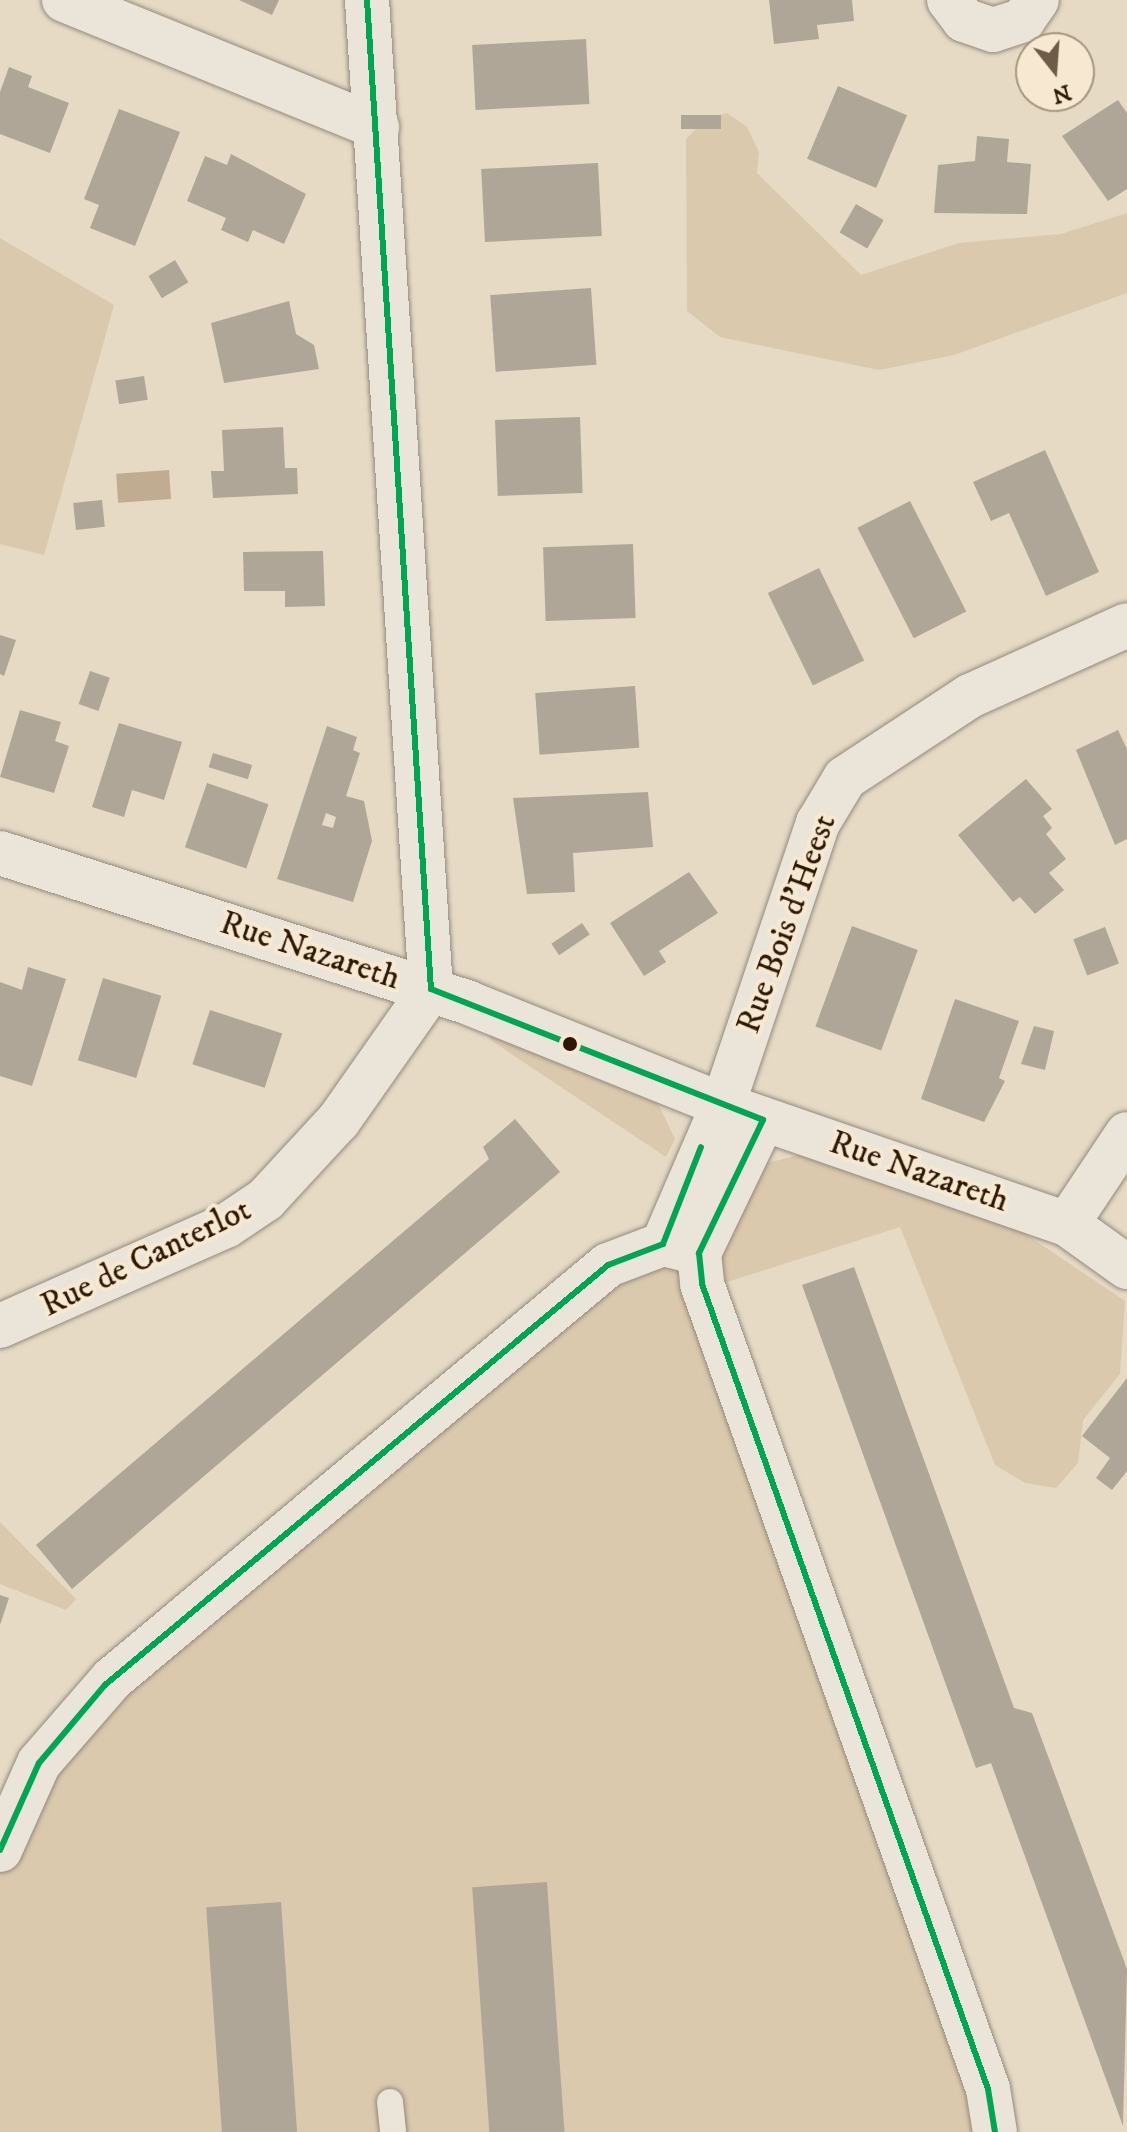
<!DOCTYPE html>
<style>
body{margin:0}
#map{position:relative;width:1127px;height:2132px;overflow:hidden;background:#e6dac5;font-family:"IM FELL DW Pica",serif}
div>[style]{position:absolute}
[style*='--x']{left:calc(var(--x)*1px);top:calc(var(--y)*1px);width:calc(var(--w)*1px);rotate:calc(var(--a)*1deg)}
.green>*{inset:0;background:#dac9ad}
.water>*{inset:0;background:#c0ad91;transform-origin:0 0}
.building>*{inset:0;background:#b0a697;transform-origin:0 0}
.roads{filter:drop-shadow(0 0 2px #948a7c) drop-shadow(0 0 2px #948a7c)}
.lane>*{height:26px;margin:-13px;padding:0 13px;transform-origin:13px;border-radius:13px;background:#eae4d9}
.street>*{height:44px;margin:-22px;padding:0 22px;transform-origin:22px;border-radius:22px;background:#eae4d9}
.bus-1>*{height:6px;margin:-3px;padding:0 3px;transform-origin:3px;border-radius:3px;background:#00a651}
.dots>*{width:22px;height:22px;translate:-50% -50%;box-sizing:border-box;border:4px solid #f7e9d1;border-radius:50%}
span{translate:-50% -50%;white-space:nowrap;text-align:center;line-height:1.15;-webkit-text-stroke:8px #f7e9d1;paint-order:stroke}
.street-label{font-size:34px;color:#2d1705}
.north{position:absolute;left:1015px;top:32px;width:80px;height:80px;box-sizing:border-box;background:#f7e9d1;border:2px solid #a6957f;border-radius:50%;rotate:163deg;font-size:22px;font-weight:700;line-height:32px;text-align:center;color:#2d1705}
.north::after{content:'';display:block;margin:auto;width:28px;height:36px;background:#6e5b48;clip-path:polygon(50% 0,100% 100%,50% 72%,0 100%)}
</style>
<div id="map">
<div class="green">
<i style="clip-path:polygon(727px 113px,747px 127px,759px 152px,757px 173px,861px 275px,959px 243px,1061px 234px,1127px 213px,1127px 293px,954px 355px,879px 370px,720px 337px,687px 311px,686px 139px,707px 118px)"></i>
<i style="clip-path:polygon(0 238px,114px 305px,44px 555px,0 544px)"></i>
<i style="clip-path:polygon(469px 1003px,651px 1089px,675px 1139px,666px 1157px,492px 1041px)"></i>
<i style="clip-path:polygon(807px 1153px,1011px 1224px,1125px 1301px,1120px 1374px,1083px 1420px,1078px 1463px,1056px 1488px,1025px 1483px,995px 1465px,900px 1227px,721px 1284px,714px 1228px,755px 1166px)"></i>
<i style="clip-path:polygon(668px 1226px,1001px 2132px,0 2132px,0 1868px,37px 1761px)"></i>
<i style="clip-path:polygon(0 1522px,76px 1599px,66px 1610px,0 1584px)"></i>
</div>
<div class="water">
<i style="left:169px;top:470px;width:29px;height:53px;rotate:86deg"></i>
</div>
<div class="building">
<i style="clip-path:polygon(239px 0,279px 0,272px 15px)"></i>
<i style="clip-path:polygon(769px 0,852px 0,854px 21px,817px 25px,819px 39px,774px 44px)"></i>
<i style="left:586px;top:39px;width:65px;height:114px;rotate:87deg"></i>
<i style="clip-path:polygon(9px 67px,32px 76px,28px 87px,69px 103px,50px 153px,0 134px,0 92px)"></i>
<i style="left:838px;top:86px;width:75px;height:79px;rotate:23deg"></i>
<i style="clip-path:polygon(1118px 100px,1127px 113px,1127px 189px,1108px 201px,1062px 136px)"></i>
<i style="clip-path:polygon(119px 109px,180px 132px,135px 246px,90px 228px,99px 205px,84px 199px)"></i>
<i style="left:721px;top:115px;width:14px;height:40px;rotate:90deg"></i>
<i style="clip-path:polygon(977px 136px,1009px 139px,1007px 162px,1031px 164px,1027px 214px,934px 213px,938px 165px,975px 161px)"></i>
<i style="clip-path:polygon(231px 154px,306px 194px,284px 244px,253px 230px,248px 242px,221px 230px,226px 218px,187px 201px,205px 156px,227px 165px)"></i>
<i style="left:598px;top:163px;width:73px;height:117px;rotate:87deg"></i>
<i style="left:856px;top:204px;width:32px;height:33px;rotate:30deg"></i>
<i style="left:175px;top:260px;width:26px;height:31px;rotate:59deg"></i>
<i style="left:591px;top:288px;width:77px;height:101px;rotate:86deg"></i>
<i style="clip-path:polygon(289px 301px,296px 334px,314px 345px,319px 369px,224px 383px,211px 323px)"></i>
<i style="left:144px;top:376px;width:24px;height:29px;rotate:81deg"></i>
<i style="left:580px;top:417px;width:76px;height:85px;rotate:88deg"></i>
<i style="clip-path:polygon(283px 427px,285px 468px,297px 468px,298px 494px,213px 498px,211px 471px,224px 471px,222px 430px)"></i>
<i style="clip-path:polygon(1045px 450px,1099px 572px,1046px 596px,1009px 513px,991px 521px,973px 482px)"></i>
<i style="left:102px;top:500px;width:27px;height:29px;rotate:84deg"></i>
<i style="left:910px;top:501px;width:124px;height:59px;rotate:63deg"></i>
<i style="left:633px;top:544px;width:74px;height:90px;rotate:88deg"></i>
<i style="clip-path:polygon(323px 551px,325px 606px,285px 607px,285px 591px,244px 591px,243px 552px)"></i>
<i style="left:819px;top:568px;width:103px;height:57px;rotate:64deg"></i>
<i style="clip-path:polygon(0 635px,16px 640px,4px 676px,0 674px)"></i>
<i style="left:90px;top:671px;width:21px;height:35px;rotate:19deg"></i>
<i style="left:635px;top:686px;width:62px;height:100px;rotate:86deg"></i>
<i style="clip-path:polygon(20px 710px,61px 722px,55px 741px,69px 746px,54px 793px,0 777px)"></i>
<i style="clip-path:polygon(119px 723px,182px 742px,164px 800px,132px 790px,124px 817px,92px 807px)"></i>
<i style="clip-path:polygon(evenodd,327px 726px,357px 737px,353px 750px,360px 753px,346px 796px,364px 801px,372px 841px,353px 902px,277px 879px,327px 726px,326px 813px,336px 817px,333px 828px,322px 825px,326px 813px)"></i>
<i style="clip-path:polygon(1118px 730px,1127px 749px,1127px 839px,1115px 845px,1076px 750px)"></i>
<i style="left:213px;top:753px;width:41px;height:15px;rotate:17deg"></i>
<i style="clip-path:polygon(1026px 779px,1052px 809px,1043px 816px,1052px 828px,1046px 834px,1066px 859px,1049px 873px,1064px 890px,1035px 914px,1020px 897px,1013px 902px,958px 835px)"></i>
<i style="left:207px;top:783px;width:65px;height:68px;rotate:19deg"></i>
<i style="clip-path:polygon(648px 792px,653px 847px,573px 853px,575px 892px,527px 894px,513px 798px)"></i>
<i style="clip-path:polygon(689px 872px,718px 913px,659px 951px,666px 962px,644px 976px,610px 923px)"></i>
<i style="left:582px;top:923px;width:14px;height:37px;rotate:56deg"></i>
<i style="left:852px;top:926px;width:70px;height:107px;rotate:20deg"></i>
<i style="left:1105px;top:927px;width:39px;height:34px;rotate:69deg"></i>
<i style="clip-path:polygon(28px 967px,66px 979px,32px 1086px,0 1076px,0 982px,22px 990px)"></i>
<i style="left:103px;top:978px;width:61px;height:86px;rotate:17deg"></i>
<i style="clip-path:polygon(955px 999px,1019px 1021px,999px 1078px,1005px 1081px,984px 1122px,921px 1099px)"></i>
<i style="left:210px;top:1010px;width:76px;height:57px;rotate:18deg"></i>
<i style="clip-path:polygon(1034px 1026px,1054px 1031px,1045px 1070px,1021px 1064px)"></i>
<i style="clip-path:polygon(515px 1119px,560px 1172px,72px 1589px,36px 1545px,489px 1159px,483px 1147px)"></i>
<i style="clip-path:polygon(854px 1267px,1014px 1708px,1032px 1713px,1127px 1969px,1123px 2126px,991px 1763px,976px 1768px,802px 1285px)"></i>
<i style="clip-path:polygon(1127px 1378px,1127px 1471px,1112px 1490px,1096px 1478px,1110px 1458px,1082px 1436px)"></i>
<i style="clip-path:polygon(0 1595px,9px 1598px,0 1625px)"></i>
<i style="left:547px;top:1882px;width:251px;height:75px;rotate:86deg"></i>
<i style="left:281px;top:1902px;width:231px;height:75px;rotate:86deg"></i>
</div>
<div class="roads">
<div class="lane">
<i style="--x:390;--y:2102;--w:30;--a:84"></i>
</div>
<div class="street">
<i style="--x:64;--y:0;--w:338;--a:22.1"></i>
<i style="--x:367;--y:0;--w:991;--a:86.3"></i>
<i style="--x:949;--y:0;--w:25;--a:53"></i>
<i style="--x:964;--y:20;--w:31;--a:19"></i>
<i style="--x:993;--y:30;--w:32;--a:-18"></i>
<i style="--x:1023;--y:20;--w:24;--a:-55"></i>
<i style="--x:0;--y:853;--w:492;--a:17.7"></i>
<i style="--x:469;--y:1003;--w:274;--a:21.9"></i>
<i style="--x:723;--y:1105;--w:364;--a:19.1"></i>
<i style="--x:1067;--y:1224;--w:74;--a:35.6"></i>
<i style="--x:763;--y:1120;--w:148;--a:115.7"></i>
<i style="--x:699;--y:1253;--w:31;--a:84"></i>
<i style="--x:702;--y:1284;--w:854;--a:70.44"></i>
<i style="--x:988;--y:2089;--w:44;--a:80.8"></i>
<i style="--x:1067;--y:1224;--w:108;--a:-56.3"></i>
<i style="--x:663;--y:1244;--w:151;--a:-66.7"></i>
<i style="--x:723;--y:1105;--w:298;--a:-71.4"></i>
<i style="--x:818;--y:823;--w:52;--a:-59"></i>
<i style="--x:845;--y:778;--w:149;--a:-33.3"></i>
<i style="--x:970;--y:696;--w:172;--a:-24.3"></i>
<i style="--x:0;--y:1326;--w:247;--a:-23.9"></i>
<i style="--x:226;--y:1226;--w:48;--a:-34"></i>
<i style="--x:266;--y:1199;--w:108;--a:-47.3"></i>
<i style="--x:339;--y:1120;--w:160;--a:-54.9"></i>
<i style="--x:0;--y:1850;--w:95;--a:-65.9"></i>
<i style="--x:39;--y:1763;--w:111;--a:-49"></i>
<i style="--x:112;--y:1679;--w:646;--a:-39.85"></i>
<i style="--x:608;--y:1265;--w:59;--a:-20.9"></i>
<i style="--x:663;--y:1244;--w:37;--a:14"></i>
</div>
</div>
<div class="bus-1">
<i style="--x:367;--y:0;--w:991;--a:86.3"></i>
<i style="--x:431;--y:989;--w:357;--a:21.5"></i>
<i style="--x:763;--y:1120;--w:148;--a:115.7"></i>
<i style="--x:699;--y:1253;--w:31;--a:84"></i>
<i style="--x:702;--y:1284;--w:854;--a:70.44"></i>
<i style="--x:988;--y:2089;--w:44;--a:80.8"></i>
<i style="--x:0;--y:1850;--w:95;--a:-65.9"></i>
<i style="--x:39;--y:1763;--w:102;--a:-49.8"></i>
<i style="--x:105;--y:1685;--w:655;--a:-39.86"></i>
<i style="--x:608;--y:1265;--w:59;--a:-20.9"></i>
<i style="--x:663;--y:1244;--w:104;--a:-68.6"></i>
</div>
<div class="dots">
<i style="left:570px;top:1044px;background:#2d1705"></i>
</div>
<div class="street-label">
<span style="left:787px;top:924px;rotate:-70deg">Rue Bois d'Heest</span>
<span style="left:310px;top:951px;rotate:18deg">Rue Nazareth</span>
<span style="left:919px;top:1172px;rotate:19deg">Rue Nazareth</span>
<span style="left:146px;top:1258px;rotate:-26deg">Rue de Canterlot</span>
</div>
<div class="north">N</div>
</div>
